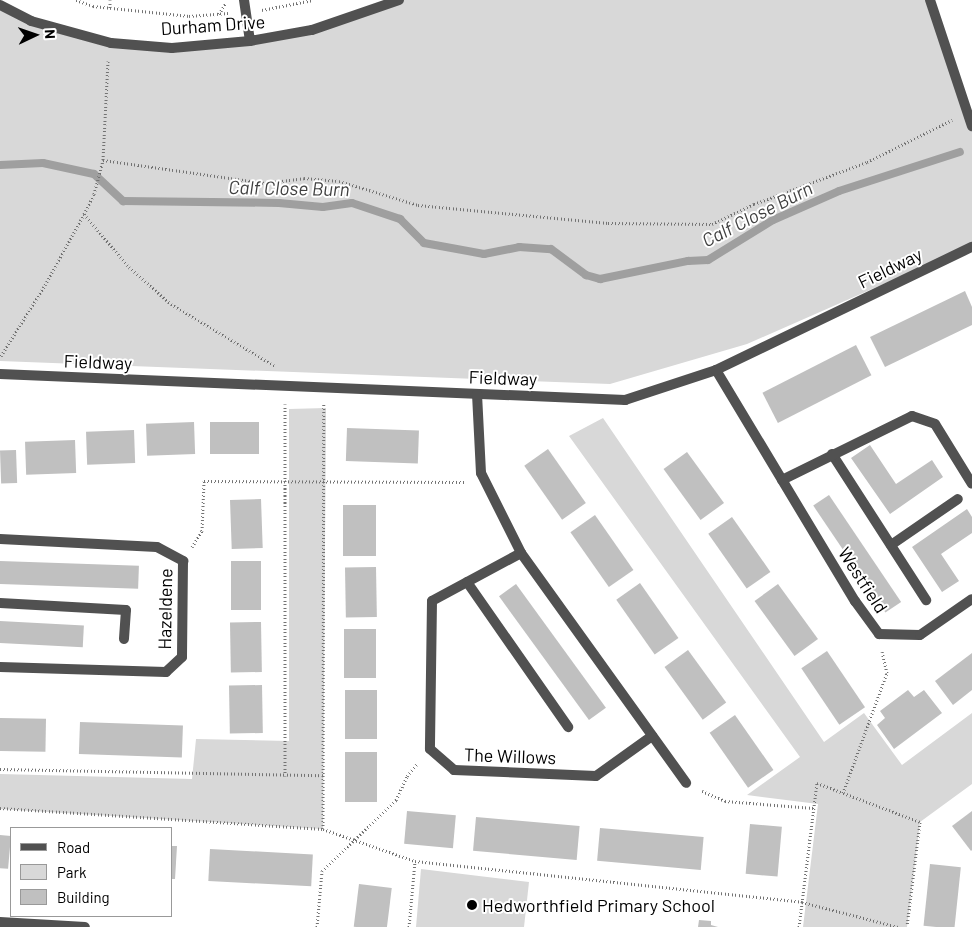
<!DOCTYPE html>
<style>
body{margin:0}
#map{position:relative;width:972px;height:927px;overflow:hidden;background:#fff;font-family:Barlow,sans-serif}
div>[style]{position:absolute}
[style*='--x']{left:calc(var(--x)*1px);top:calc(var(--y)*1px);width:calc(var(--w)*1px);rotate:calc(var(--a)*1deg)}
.green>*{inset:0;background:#d8d8d8}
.stream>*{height:8px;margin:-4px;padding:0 4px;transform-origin:4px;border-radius:4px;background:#9f9f9f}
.building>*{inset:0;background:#c0c0c0;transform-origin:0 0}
.path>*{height:3px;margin-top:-1.5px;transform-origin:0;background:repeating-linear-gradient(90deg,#737373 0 1px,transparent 0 3.5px)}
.minor>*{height:10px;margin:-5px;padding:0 5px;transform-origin:5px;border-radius:5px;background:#515151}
.dots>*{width:14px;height:14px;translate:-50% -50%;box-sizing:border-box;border:2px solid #fff;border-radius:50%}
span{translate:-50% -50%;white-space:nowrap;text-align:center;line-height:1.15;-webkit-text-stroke:4px #fff;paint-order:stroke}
.street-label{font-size:18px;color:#000}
.poi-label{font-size:18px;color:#000}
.left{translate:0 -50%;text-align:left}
.water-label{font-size:19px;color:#404040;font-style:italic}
.legend{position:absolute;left:10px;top:827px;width:162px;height:90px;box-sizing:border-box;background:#fff;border:1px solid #999;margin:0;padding:6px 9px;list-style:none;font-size:15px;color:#000}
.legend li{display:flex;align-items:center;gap:10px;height:25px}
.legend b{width:25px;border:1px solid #999}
.north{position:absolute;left:10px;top:10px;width:50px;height:50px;-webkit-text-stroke:4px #fff;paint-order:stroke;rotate:87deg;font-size:14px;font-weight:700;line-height:20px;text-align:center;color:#000}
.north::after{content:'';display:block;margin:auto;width:18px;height:22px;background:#000;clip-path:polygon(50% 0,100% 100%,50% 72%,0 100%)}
</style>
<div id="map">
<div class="green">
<i style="clip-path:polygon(399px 0,930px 0,972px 126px,972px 245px,747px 344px,610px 384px,0 361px,0 5px,31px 21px,111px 43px,172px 48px,312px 30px)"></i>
<i style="clip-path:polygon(326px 408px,323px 829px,0 809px,0 774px,192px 779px,196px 739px,289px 741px,289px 409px)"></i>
<i style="clip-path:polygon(603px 418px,824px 742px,864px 713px,902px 765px,972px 713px,972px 784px,920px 822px,907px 927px,803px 927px,818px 804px,747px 795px,800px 757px,569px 436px)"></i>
<i style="clip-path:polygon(421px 869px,529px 882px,524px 927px,416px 927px)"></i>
</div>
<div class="stream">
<i style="--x:0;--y:165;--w:43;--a:-2.7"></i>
<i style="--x:43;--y:163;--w:52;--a:12.2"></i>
<i style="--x:94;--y:174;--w:40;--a:43"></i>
<i style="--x:123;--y:201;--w:156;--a:0.7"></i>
<i style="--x:279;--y:203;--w:44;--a:5.2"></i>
<i style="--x:323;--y:207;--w:29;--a:-8"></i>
<i style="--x:352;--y:203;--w:51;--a:18.4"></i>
<i style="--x:400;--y:219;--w:34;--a:45"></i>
<i style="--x:424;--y:243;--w:61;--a:10.4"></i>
<i style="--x:484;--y:254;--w:36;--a:-11"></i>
<i style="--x:519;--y:247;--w:32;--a:4"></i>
<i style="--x:551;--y:249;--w:44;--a:36.6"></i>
<i style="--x:586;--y:275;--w:15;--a:16"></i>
<i style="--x:600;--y:279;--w:90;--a:-11.6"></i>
<i style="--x:688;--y:261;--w:20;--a:-3"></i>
<i style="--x:708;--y:260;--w:76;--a:-31.6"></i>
<i style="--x:773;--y:220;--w:72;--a:-23.7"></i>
<i style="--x:839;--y:191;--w:127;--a:-17.9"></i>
</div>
<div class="building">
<i style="clip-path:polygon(965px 291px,972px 307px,972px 325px,885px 367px,870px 337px)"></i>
<i style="left:856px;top:345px;width:34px;height:105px;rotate:63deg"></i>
<i style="left:194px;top:422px;width:32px;height:48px;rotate:88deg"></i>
<i style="left:259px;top:422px;width:32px;height:49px;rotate:90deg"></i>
<i style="left:347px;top:428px;width:72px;height:33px;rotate:2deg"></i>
<i style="left:134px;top:430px;width:33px;height:48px;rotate:88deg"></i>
<i style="left:75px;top:440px;width:33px;height:50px;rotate:88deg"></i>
<i style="clip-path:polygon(870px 445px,896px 484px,932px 460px,943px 477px,890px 514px,851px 458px)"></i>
<i style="left:548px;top:449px;width:66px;height:29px;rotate:55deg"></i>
<i style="left:16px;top:450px;width:33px;height:16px;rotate:88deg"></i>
<i style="left:687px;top:452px;width:63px;height:29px;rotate:54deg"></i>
<i style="left:829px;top:495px;width:129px;height:19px;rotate:56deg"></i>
<i style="left:261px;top:499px;width:49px;height:31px;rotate:88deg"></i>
<i style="left:343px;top:505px;width:33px;height:51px"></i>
<i style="clip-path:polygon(967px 509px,972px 517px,972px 533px,941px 554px,959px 581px,942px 592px,912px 547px)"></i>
<i style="left:595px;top:515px;width:67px;height:30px;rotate:55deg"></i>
<i style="left:732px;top:517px;width:67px;height:29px;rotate:55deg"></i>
<i style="left:0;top:561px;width:139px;height:23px;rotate:2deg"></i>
<i style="left:231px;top:561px;width:30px;height:49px"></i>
<i style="left:376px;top:567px;width:50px;height:31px;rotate:89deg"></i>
<i style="left:640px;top:583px;width:67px;height:29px;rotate:55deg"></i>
<i style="left:516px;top:584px;width:153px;height:21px;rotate:54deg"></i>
<i style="left:778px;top:584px;width:68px;height:29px;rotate:54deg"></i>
<i style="left:0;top:621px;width:84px;height:22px;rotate:3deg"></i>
<i style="left:261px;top:622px;width:50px;height:31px;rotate:89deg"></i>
<i style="left:344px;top:629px;width:32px;height:49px"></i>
<i style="left:688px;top:650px;width:65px;height:29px;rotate:54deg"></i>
<i style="left:827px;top:651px;width:68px;height:31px;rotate:56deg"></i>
<i style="clip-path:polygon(972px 653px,972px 690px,953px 705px,935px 681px)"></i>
<i style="left:262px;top:685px;width:48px;height:33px;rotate:89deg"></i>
<i style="left:377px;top:690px;width:49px;height:32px;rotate:90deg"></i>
<i style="clip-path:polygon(908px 690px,914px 697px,924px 690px,942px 713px,894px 749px,877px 725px,885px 718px,880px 711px)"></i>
<i style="left:735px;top:715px;width:67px;height:31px;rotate:55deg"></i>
<i style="left:0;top:718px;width:46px;height:33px;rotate:1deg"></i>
<i style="left:80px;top:722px;width:103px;height:32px;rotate:2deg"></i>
<i style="left:377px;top:752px;width:50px;height:32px;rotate:90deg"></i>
<i style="left:407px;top:811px;width:49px;height:33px;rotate:5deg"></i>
<i style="clip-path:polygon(972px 811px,972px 850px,971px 851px,952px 826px)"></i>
<i style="left:476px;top:817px;width:104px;height:34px;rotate:5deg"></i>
<i style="left:750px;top:824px;width:32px;height:50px;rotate:5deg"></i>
<i style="left:600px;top:828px;width:104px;height:33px;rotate:5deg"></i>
<i style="left:0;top:835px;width:11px;height:33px;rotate:5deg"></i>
<i style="clip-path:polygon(171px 846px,177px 846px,175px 879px,171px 879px)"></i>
<i style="left:210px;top:849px;width:103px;height:32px;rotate:3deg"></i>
<i style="left:930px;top:864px;width:31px;height:62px;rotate:6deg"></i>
<i style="left:359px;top:884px;width:33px;height:43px;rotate:7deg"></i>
<i style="clip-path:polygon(699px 920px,711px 921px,711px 925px,718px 927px,698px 927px)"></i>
</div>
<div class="path">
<i style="--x:76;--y:0;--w:18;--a:19"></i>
<i style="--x:93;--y:6;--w:97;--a:5.9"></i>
<i style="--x:189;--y:16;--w:40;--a:-4.3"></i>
<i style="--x:110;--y:0;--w:8;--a:90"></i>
<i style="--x:262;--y:10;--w:52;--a:-11.1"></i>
<i style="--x:219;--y:14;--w:13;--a:-58"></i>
<i style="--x:108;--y:61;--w:99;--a:92.9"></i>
<i style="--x:103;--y:160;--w:164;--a:8.1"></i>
<i style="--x:265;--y:183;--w:39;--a:-7"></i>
<i style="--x:304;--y:178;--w:35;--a:5"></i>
<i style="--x:339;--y:181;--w:83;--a:16.9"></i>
<i style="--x:418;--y:205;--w:191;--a:5.4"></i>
<i style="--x:608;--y:223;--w:104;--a:0.6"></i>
<i style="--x:712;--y:224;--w:47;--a:-25.5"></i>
<i style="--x:754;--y:204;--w:121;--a:-20.4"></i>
<i style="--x:867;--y:162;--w:95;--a:-26.3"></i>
<i style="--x:84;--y:214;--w:70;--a:49.7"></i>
<i style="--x:129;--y:267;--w:56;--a:41.4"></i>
<i style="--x:171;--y:304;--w:121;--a:30.8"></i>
<i style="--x:1;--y:356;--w:84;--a:-58.2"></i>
<i style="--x:45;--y:285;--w:81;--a:-61.2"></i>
<i style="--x:84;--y:214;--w:22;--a:-63"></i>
<i style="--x:94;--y:194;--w:35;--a:-75"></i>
<i style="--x:285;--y:404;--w:372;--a:90"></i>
<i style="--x:192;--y:547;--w:19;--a:-58"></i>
<i style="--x:202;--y:531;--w:50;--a:-87.7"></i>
<i style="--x:204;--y:481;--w:262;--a:0.2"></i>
<i style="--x:0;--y:769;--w:323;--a:1.1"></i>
<i style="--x:702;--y:791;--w:25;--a:23"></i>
<i style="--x:725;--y:801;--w:89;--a:4.5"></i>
<i style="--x:843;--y:793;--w:128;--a:-69.9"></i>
<i style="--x:887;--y:673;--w:22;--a:-103"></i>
<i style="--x:0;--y:808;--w:324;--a:3.7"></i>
<i style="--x:323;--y:829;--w:97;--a:19.2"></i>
<i style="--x:323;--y:829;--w:425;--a:-89.9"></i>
<i style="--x:317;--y:927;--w:56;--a:-84.9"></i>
<i style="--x:322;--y:871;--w:103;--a:-43.8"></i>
<i style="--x:396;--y:800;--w:26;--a:-65"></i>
<i style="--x:407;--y:776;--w:17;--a:-50"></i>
<i style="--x:409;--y:927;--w:66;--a:-84.8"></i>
<i style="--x:415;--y:861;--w:389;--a:6"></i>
<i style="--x:802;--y:902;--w:99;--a:14.6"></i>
<i style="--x:799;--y:927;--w:145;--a:-82.9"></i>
<i style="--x:817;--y:783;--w:110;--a:20.7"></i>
<i style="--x:920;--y:822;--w:106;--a:97.1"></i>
</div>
<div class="minor">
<i style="--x:244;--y:0;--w:41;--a:81.7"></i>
<i style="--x:930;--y:0;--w:133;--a:71.6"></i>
<i style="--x:0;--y:5;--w:35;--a:27"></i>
<i style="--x:31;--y:21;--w:83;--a:15.4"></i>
<i style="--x:111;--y:43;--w:61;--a:4.7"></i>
<i style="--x:172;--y:48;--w:78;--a:-5.1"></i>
<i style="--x:250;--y:41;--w:63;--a:-10.1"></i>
<i style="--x:312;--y:30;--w:92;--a:-19"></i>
<i style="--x:716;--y:370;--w:270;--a:59"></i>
<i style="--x:855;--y:601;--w:41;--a:54"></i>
<i style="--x:879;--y:634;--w:41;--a:1.4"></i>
<i style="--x:920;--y:635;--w:63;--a:-34.7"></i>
<i style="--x:0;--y:374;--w:626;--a:2.38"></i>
<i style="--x:625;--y:400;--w:96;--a:-18.2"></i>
<i style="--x:716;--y:370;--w:284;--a:-25.7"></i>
<i style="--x:477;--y:394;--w:79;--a:87.1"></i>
<i style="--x:481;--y:473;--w:89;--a:63.4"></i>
<i style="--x:521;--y:553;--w:283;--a:54.3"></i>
<i style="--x:832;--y:454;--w:174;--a:57.2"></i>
<i style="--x:782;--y:480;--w:145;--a:-26.2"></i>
<i style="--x:912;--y:416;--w:24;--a:19"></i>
<i style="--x:935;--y:424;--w:70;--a:58.3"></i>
<i style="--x:0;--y:539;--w:157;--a:2.9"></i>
<i style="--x:157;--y:547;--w:30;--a:28"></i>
<i style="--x:183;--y:561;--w:96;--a:90.6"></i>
<i style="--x:182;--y:657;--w:22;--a:137"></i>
<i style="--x:166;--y:672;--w:166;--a:-178.3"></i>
<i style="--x:891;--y:545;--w:81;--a:-34.5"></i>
<i style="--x:521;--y:553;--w:101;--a:151.7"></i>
<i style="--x:432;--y:601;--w:148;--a:90.8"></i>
<i style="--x:430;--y:749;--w:32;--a:41"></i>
<i style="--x:454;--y:770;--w:142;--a:2.4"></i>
<i style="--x:596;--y:776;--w:69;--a:-35.5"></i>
<i style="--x:467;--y:582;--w:177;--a:55.1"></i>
<i style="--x:0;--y:603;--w:126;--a:3.2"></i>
<i style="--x:126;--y:610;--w:29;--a:94"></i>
<i style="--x:0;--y:922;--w:85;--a:3.4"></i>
</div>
<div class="dots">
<i style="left:472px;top:905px;background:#000"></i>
</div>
<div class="street-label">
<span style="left:213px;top:25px;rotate:-4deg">Durham Drive</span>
<span style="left:890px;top:268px;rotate:-26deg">Fieldway</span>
<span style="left:98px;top:362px;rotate:2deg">Fieldway</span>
<span style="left:503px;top:378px;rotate:2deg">Fieldway</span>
<span style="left:863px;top:580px;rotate:57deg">Westfield</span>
<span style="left:165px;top:609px;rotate:-89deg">Hazeldene</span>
<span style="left:510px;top:756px;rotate:2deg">The Willows</span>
</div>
<div class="poi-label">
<span class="left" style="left:482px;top:905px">Hedworthfield Primary School</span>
</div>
<div class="water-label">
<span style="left:289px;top:188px;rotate:1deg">Calf Close Burn</span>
<span style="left:757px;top:214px;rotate:-27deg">Calf Close Burn</span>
</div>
<ul class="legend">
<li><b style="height:6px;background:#515151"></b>Road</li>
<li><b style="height:14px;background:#d8d8d8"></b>Park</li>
<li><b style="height:14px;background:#c0c0c0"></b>Building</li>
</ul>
<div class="north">N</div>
</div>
